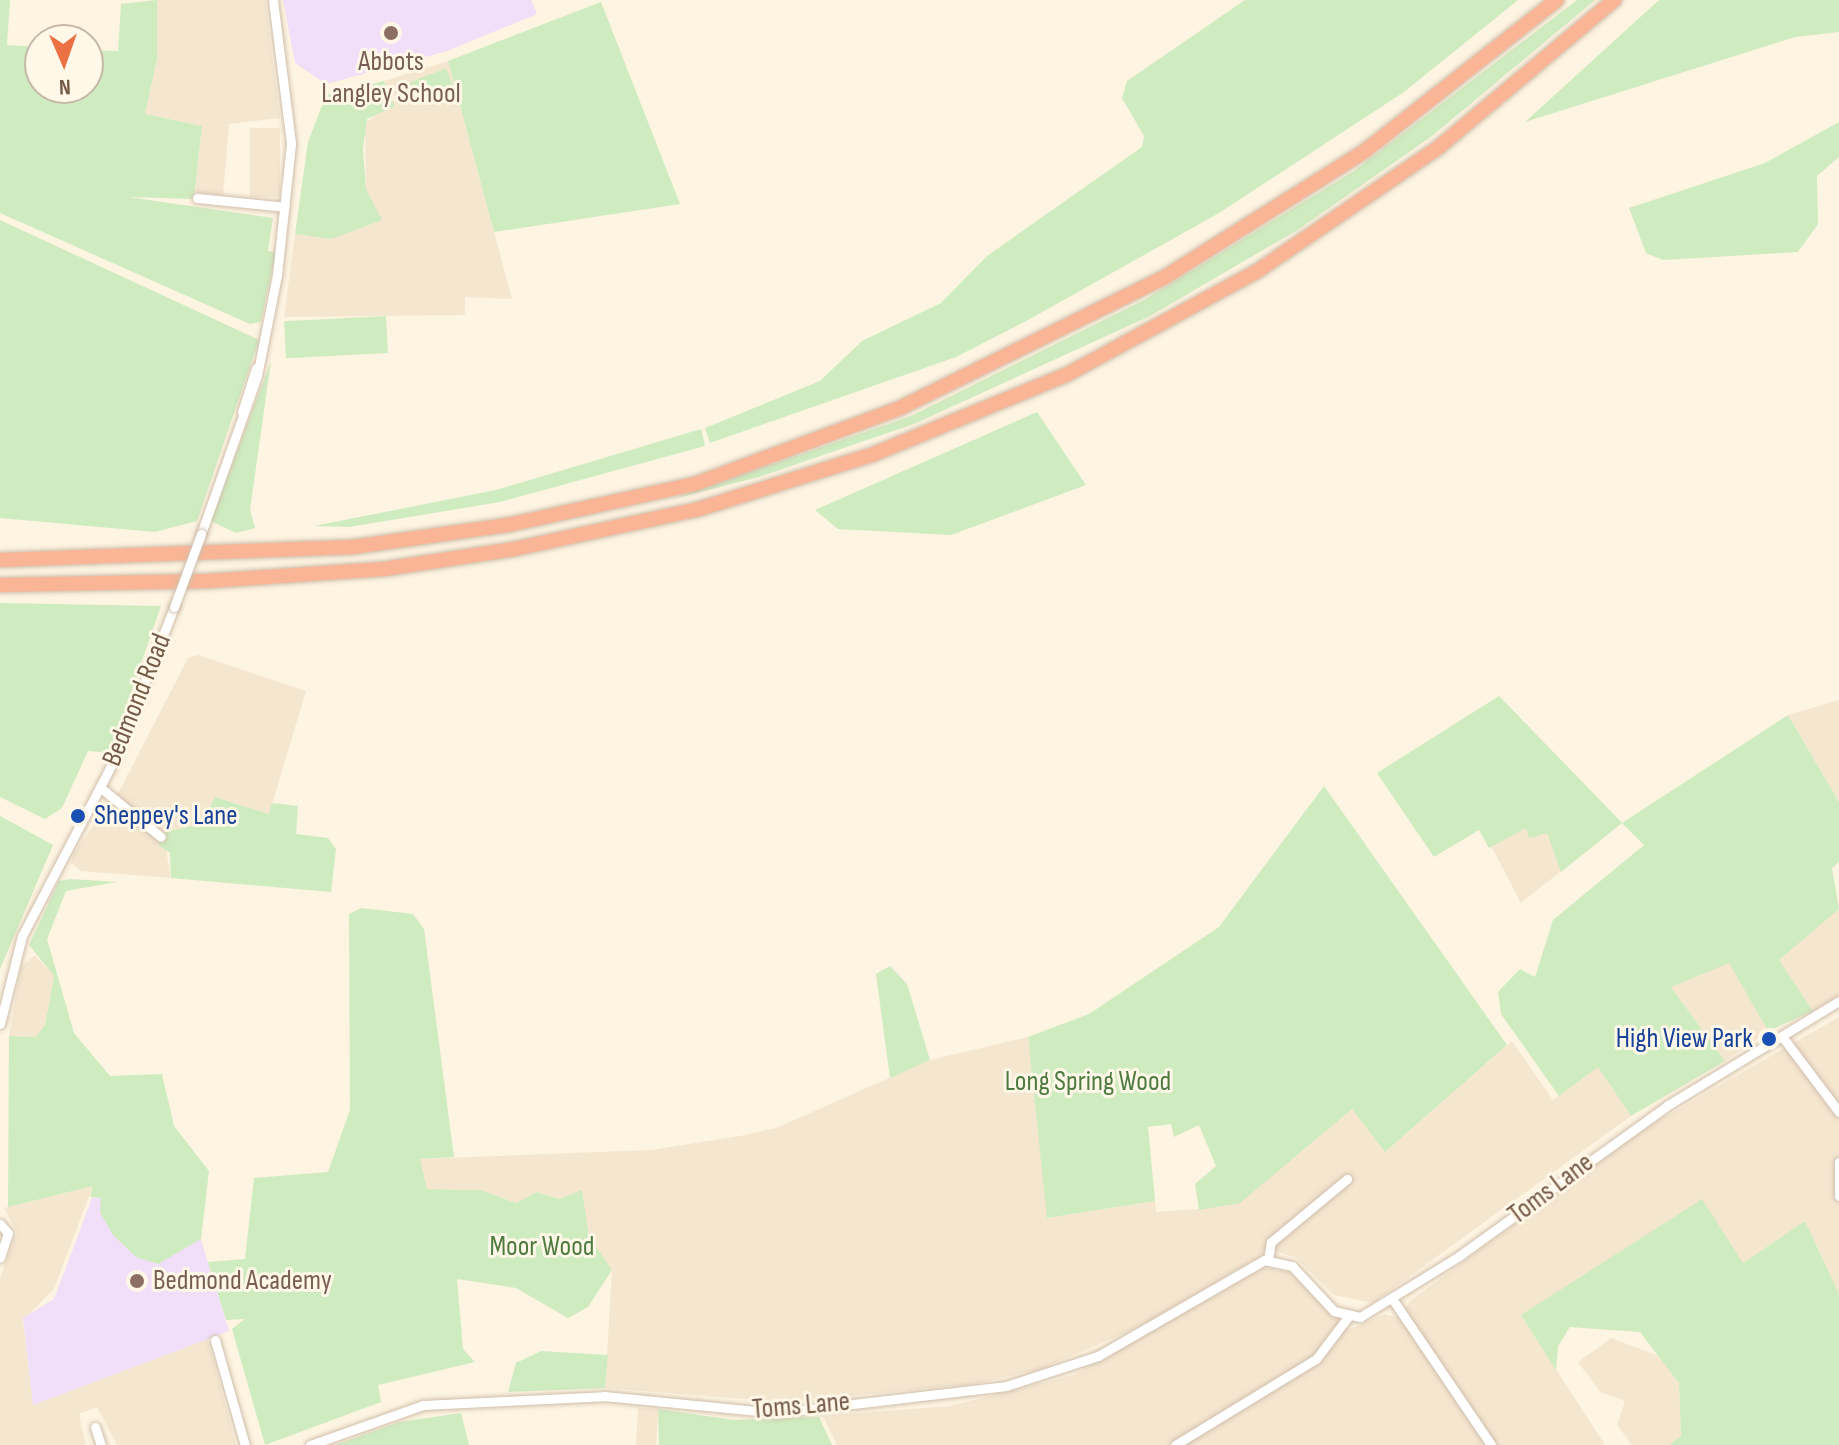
<!DOCTYPE html>
<style>
body{margin:0}
#map{position:relative;width:1839px;height:1445px;overflow:hidden;background:#fdf4e1;font-family:"Sofia Sans Condensed",sans-serif}
div>[style]{position:absolute}
[style*='--x']{left:calc(var(--x)*1px);top:calc(var(--y)*1px);width:calc(var(--w)*1px);rotate:calc(var(--a)*1deg)}
.residential>*{inset:0;background:#f5e6d0;transform-origin:0 0}
.education>*{inset:0;background:#f1def9}
.green>*{inset:0;background:#cfebc0;transform-origin:0 0}
.roads{filter:drop-shadow(0 0 2px #d0beab) drop-shadow(0 0 2px #d0beab)}
.minor>*{height:9px;margin:-4.5px;padding:0 4.5px;transform-origin:4.5px;border-radius:4.5px;background:#fff}
.highway>*{height:14px;margin:-7px;padding:0 7px;transform-origin:7px;border-radius:7px;background:#f9b596}
.bridges{filter:drop-shadow(0 0 2px #d0beab) drop-shadow(0 0 2px #d0beab)}
.minor-bridge>*{height:9px;margin:-4.5px;padding:0 4.5px;transform-origin:4.5px;border-radius:4.5px;background:#fff}
.dots>*{width:22px;height:22px;translate:-50% -50%;box-sizing:border-box;border:4px solid #fff7e8;border-radius:50%}
span{translate:-50% -50%;white-space:nowrap;text-align:center;line-height:1.15;-webkit-text-stroke:6px #fff7e8;paint-order:stroke}
.education-label{font-size:28px;color:#785e54}
.left{translate:0 -50%;text-align:left}
.street-label{font-size:28px;color:#755a47}
.transit-label{font-size:28px;color:#164399}
.right{translate:-100% -50%;text-align:right}
.park-label{font-size:28px;color:#4e7b3f}
.north{position:absolute;left:24px;top:24px;width:80px;height:80px;box-sizing:border-box;background:#fff7e8;border:2px solid #c8b8a8;border-radius:50%;rotate:178deg;font-size:22px;font-weight:700;line-height:32px;text-align:center;color:#755a47}
.north::after{content:'';display:block;margin:auto;width:28px;height:36px;background:#eb7042;clip-path:polygon(50% 0,100% 100%,50% 72%,0 100%)}
</style>
<div id="map">
<div class="residential">
<i style="clip-path:polygon(157px 0,265px 0,280px 118px,229px 124px,223px 195px,195px 192px,202px 126px,145px 114px,157px 59px)"></i>
<i style="clip-path:polygon(448px 61px,512px 299px,465px 297px,465px 315px,284px 317px,295px 234px,331px 239px,366px 190px,365px 123px,396px 100px,384px 81px)"></i>
<i style="left:250px;top:128px;width:30px;height:69px"></i>
<i style="clip-path:polygon(198px 655px,306px 691px,269px 814px,215px 797px,201px 824px,163px 832px,171px 878px,81px 871px,71px 863px,74px 852px,119px 792px,188px 658px)"></i>
<i style="clip-path:polygon(1499px 696px,1622px 823px,1521px 903px,1436px 741px)"></i>
<i style="clip-path:polygon(1839px 700px,1839px 802px,1788px 715px)"></i>
<i style="clip-path:polygon(1839px 909px,1839px 995px,1813px 1011px,1778px 960px)"></i>
<i style="clip-path:polygon(35px 955px,54px 976px,45px 1025px,36px 1037px,9px 1036px,21px 967px)"></i>
<i style="clip-path:polygon(1729px 962px,1768px 1031px,1725px 1061px,1671px 987px)"></i>
<i style="clip-path:polygon(1839px 1017px,1839px 1294px,1805px 1221px,1743px 1263px,1521px 1315px,1605px 1445px,837px 1445px,823px 1416px,950px 1406px,1074px 1375px,1263px 1268px,1291px 1273px,1349px 1329px,1385px 1314px,1398px 1318px,1411px 1300px,1649px 1126px)"></i>
<i style="clip-path:polygon(1028px 1037px,1048px 1218px,1155px 1201px,1156px 1212px,1199px 1209px,1353px 1109px,1385px 1152px,1512px 1041px,1553px 1100px,1598px 1067px,1631px 1116px,1373px 1303px,1334px 1295px,1295px 1257px,1271px 1250px,1139px 1327px,1041px 1369px,974px 1384px,784px 1402px,605px 1388px,612px 1270px,589px 1237px,582px 1191px,559px 1199px,537px 1192px,516px 1203px,480px 1190px,427px 1189px,420px 1165px,420px 1159px,651px 1150px,740px 1136px,776px 1128px,930px 1060px)"></i>
<i style="clip-path:polygon(93px 1186px,54px 1289px,23px 1320px,33px 1405px,208px 1339px,236px 1445px,117px 1445px,97px 1407px,79px 1414px,86px 1445px,0 1445px,0 1278px,17px 1233px,4px 1208px)"></i>
<i style="clip-path:polygon(1611px 1338px,1659px 1356px,1679px 1383px,1681px 1436px,1669px 1445px,1632px 1445px,1617px 1425px,1625px 1401px,1600px 1392px,1578px 1362px)"></i>
<i style="left:638px;top:1408px;width:20px;height:37px;rotate:3deg"></i>
</div>
<div class="education">
<i style="clip-path:polygon(283px 0,531px 0,537px 14px,447px 51px,326px 84px,295px 63px)"></i>
<i style="clip-path:polygon(183px 1181px,229px 1331px,33px 1405px,23px 1318px,54px 1299px,92px 1198px)"></i>
</div>
<div class="green">
<i style="clip-path:polygon(0 0,10px 0,7px 45px,40px 47px,40px 88px,88px 88px,88px 50px,118px 51px,121px 4px,157px 0,157px 59px,145px 114px,202px 126px,194px 199px,128px 197px,273px 218px,268px 251px,276px 252px,261px 322px,250px 324px,0 213px)"></i>
<i style="clip-path:polygon(1245px 0,1518px 0,1404px 92px,1219px 213px,1028px 320px,956px 357px,710px 443px,705px 428px,820px 381px,862px 341px,941px 303px,987px 256px,1142px 147px,1144px 136px,1122px 98px,1127px 81px)"></i>
<i style="clip-path:polygon(1577px 0,1595px 0,1432px 136px,1299px 229px,1150px 316px,914px 424px,759px 477px,669px 500px,911px 416px,1144px 300px,1354px 171px)"></i>
<i style="clip-path:polygon(1659px 0,1839px 0,1839px 32px,1795px 37px,1525px 122px)"></i>
<i style="clip-path:polygon(601px 2px,680px 204px,494px 232px,448px 61px)"></i>
<i style="left:446px;top:68px;width:22px;height:44px;rotate:68deg"></i>
<i style="clip-path:polygon(384px 81px,395px 106px,367px 119px,363px 149px,366px 189px,382px 220px,331px 239px,295px 234px,308px 142px,326px 95px)"></i>
<i style="clip-path:polygon(1839px 122px,1839px 157px,1817px 176px,1818px 224px,1798px 252px,1663px 260px,1646px 253px,1629px 208px,1765px 163px)"></i>
<i style="clip-path:polygon(0 220px,259px 340px,197px 521px,155px 532px,0 518px)"></i>
<i style="left:386px;top:316px;width:37px;height:102px;rotate:87deg"></i>
<i style="clip-path:polygon(271px 361px,250px 510px,255px 528px,236px 533px,211px 521px)"></i>
<i style="clip-path:polygon(1037px 412px,1086px 485px,951px 535px,838px 529px,815px 510px)"></i>
<i style="clip-path:polygon(701px 429px,705px 446px,500px 502px,349px 527px,314px 526px,496px 490px)"></i>
<i style="clip-path:polygon(0 603px,161px 606px,110px 753px,88px 751px,62px 808px,45px 819px,0 797px)"></i>
<i style="clip-path:polygon(1499px 696px,1622px 823px,1788px 715px,1839px 802px,1839px 862px,1832px 868px,1839px 909px,1779px 960px,1813px 1011px,1768px 1031px,1729px 963px,1671px 987px,1725px 1061px,1631px 1116px,1598px 1067px,1559px 1096px,1501px 1014px,1498px 992px,1520px 969px,1535px 977px,1553px 920px,1644px 845px,1622px 823px,1561px 872px,1547px 833px,1529px 838px,1526px 828px,1489px 848px,1479px 830px,1434px 857px,1377px 773px)"></i>
<i style="clip-path:polygon(1324px 786px,1507px 1045px,1385px 1152px,1352px 1109px,1240px 1203px,1199px 1210px,1195px 1184px,1216px 1166px,1199px 1125px,1174px 1137px,1171px 1124px,1148px 1127px,1155px 1201px,1047px 1218px,1028px 1037px,1089px 1014px,1219px 927px)"></i>
<i style="clip-path:polygon(215px 797px,269px 814px,272px 803px,298px 806px,296px 834px,328px 838px,336px 849px,331px 892px,171px 878px,170px 853px,158px 845px,164px 832px,201px 824px)"></i>
<i style="clip-path:polygon(0 816px,53px 845px,0 969px)"></i>
<i style="clip-path:polygon(71px 879px,117px 882px,66px 891px,47px 939px,74px 1033px,110px 1076px,162px 1074px,174px 1126px,209px 1171px,201px 1239px,158px 1264px,136px 1257px,113px 1235px,100px 1212px,101px 1198px,90px 1197px,93px 1186px,8px 1207px,9px 1036px,36px 1037px,45px 1025px,54px 976px,29px 945px,59px 881px)"></i>
<i style="clip-path:polygon(361px 908px,413px 914px,424px 929px,454px 1157px,420px 1159px,427px 1189px,480px 1190px,516px 1203px,537px 1192px,559px 1199px,582px 1190px,589px 1237px,612px 1270px,588px 1307px,568px 1318px,516px 1288px,457px 1279px,463px 1349px,475px 1362px,378px 1385px,381px 1402px,265px 1445px,232px 1329px,245px 1319px,226px 1320px,208px 1262px,245px 1259px,254px 1178px,328px 1172px,350px 1110px,349px 914px)"></i>
<i style="clip-path:polygon(890px 966px,907px 984px,930px 1060px,890px 1078px,876px 974px)"></i>
<i style="clip-path:polygon(1702px 1199px,1743px 1263px,1805px 1221px,1839px 1294px,1839px 1445px,1669px 1445px,1681px 1436px,1679px 1383px,1640px 1332px,1570px 1327px,1558px 1346px,1556px 1370px,1521px 1315px)"></i>
<i style="clip-path:polygon(541px 1351px,608px 1355px,605px 1388px,508px 1392px,516px 1363px)"></i>
<i style="clip-path:polygon(658px 1409px,734px 1420px,819px 1417px,832px 1445px,659px 1445px)"></i>
<i style="clip-path:polygon(461px 1413px,469px 1445px,335px 1445px,399px 1422px)"></i>
</div>
<div class="roads">
<div class="minor">
<i style="--x:197;--y:198;--w:88;--a:5.8"></i>
<i style="--x:242;--y:412;--w:46;--a:-72.3"></i>
<i style="--x:201;--y:534;--w:168;--a:-70.5"></i>
<i style="--x:257;--y:376;--w:103;--a:-78.8"></i>
<i style="--x:277;--y:275;--w:133;--a:-83.9"></i>
<i style="--x:291;--y:143;--w:144;--a:-97.2"></i>
<i style="--x:101;--y:788;--w:77;--a:39.2"></i>
<i style="--x:0;--y:1024;--w:91;--a:-76"></i>
<i style="--x:22;--y:936;--w:196;--a:-62.4"></i>
<i style="--x:113;--y:762;--w:167;--a:-68.5"></i>
<i style="--x:1784;--y:1039;--w:91;--a:53"></i>
<i style="--x:1839;--y:1162;--w:34;--a:90"></i>
<i style="--x:0;--y:1224;--w:12;--a:48"></i>
<i style="--x:8;--y:1233;--w:26;--a:108"></i>
<i style="--x:1268;--y:1260;--w:18;--a:-81"></i>
<i style="--x:1271;--y:1242;--w:99;--a:-39.7"></i>
<i style="--x:1393;--y:1300;--w:175;--a:55.9"></i>
<i style="--x:215;--y:1340;--w:109;--a:74.1"></i>
<i style="--x:95;--y:1427;--w:19;--a:72"></i>
<i style="--x:310;--y:1445;--w:120;--a:-19.5"></i>
<i style="--x:423;--y:1405;--w:181;--a:-2.8"></i>
<i style="--x:604;--y:1396;--w:173;--a:5.6"></i>
<i style="--x:776;--y:1413;--w:232;--a:-6.7"></i>
<i style="--x:1006;--y:1386;--w:97;--a:-18.1"></i>
<i style="--x:1098;--y:1356;--w:192;--a:-30"></i>
<i style="--x:1264;--y:1260;--w:29;--a:12"></i>
<i style="--x:1292;--y:1266;--w:62;--a:47"></i>
<i style="--x:1334;--y:1311;--w:27;--a:13"></i>
<i style="--x:1360;--y:1317;--w:116;--a:-31.6"></i>
<i style="--x:1459;--y:1256;--w:258;--a:-35.8"></i>
<i style="--x:1668;--y:1105;--w:200;--a:-31.3"></i>
<i style="--x:1175;--y:1445;--w:165;--a:-31.4"></i>
<i style="--x:1316;--y:1359;--w:53;--a:-52.7"></i>
</div>
<div class="highway">
<i style="--x:0;--y:560;--w:353;--a:-2.1"></i>
<i style="--x:353;--y:547;--w:157;--a:-8.1"></i>
<i style="--x:508;--y:525;--w:191;--a:-12.4"></i>
<i style="--x:695;--y:484;--w:219;--a:-20.3"></i>
<i style="--x:900;--y:408;--w:296;--a:-26.3"></i>
<i style="--x:1165;--y:277;--w:236;--a:-32.2"></i>
<i style="--x:1365;--y:151;--w:244;--a:-38.2"></i>
<i style="--x:0;--y:585;--w:208;--a:-1.1"></i>
<i style="--x:208;--y:581;--w:176;--a:-3.9"></i>
<i style="--x:384;--y:569;--w:132;--a:-8.7"></i>
<i style="--x:514;--y:549;--w:189;--a:-12.2"></i>
<i style="--x:699;--y:509;--w:183;--a:-17.4"></i>
<i style="--x:874;--y:454;--w:208;--a:-22.4"></i>
<i style="--x:1066;--y:375;--w:216;--a:-28.5"></i>
<i style="--x:1256;--y:272;--w:222;--a:-34.3"></i>
<i style="--x:1439;--y:147;--w:229;--a:-40"></i>
</div>
</div>
<div class="bridges">
<div class="minor-bridge">
<i style="--x:174;--y:607;--w:78;--a:-69.7"></i>
</div>
</div>
<div class="dots">
<i style="left:391px;top:33px;background:#8d6e63"></i>
<i style="left:78px;top:816px;background:#1a4fb4"></i>
<i style="left:1769px;top:1039px;background:#1a4fb4"></i>
<i style="left:137px;top:1281px;background:#8d6e63"></i>
</div>
<div class="education-label">
<span style="left:391px;top:78px">Abbots<br>Langley School</span>
<span class="left" style="left:153px;top:1281px">Bedmond Academy</span>
</div>
<div class="street-label">
<span style="left:137px;top:700px;rotate:-68deg">Bedmond Road</span>
<span style="left:1551px;top:1189px;rotate:-37deg">Toms Lane</span>
<span style="left:801px;top:1406px;rotate:-5deg">Toms Lane</span>
</div>
<div class="transit-label">
<span class="left" style="left:94px;top:816px">Sheppey's Lane</span>
<span class="right" style="left:1753px;top:1039px">High View Park</span>
</div>
<div class="park-label">
<span style="left:1088px;top:1082px">Long Spring Wood</span>
<span style="left:542px;top:1247px">Moor Wood</span>
</div>
<div class="north">N</div>
</div>
